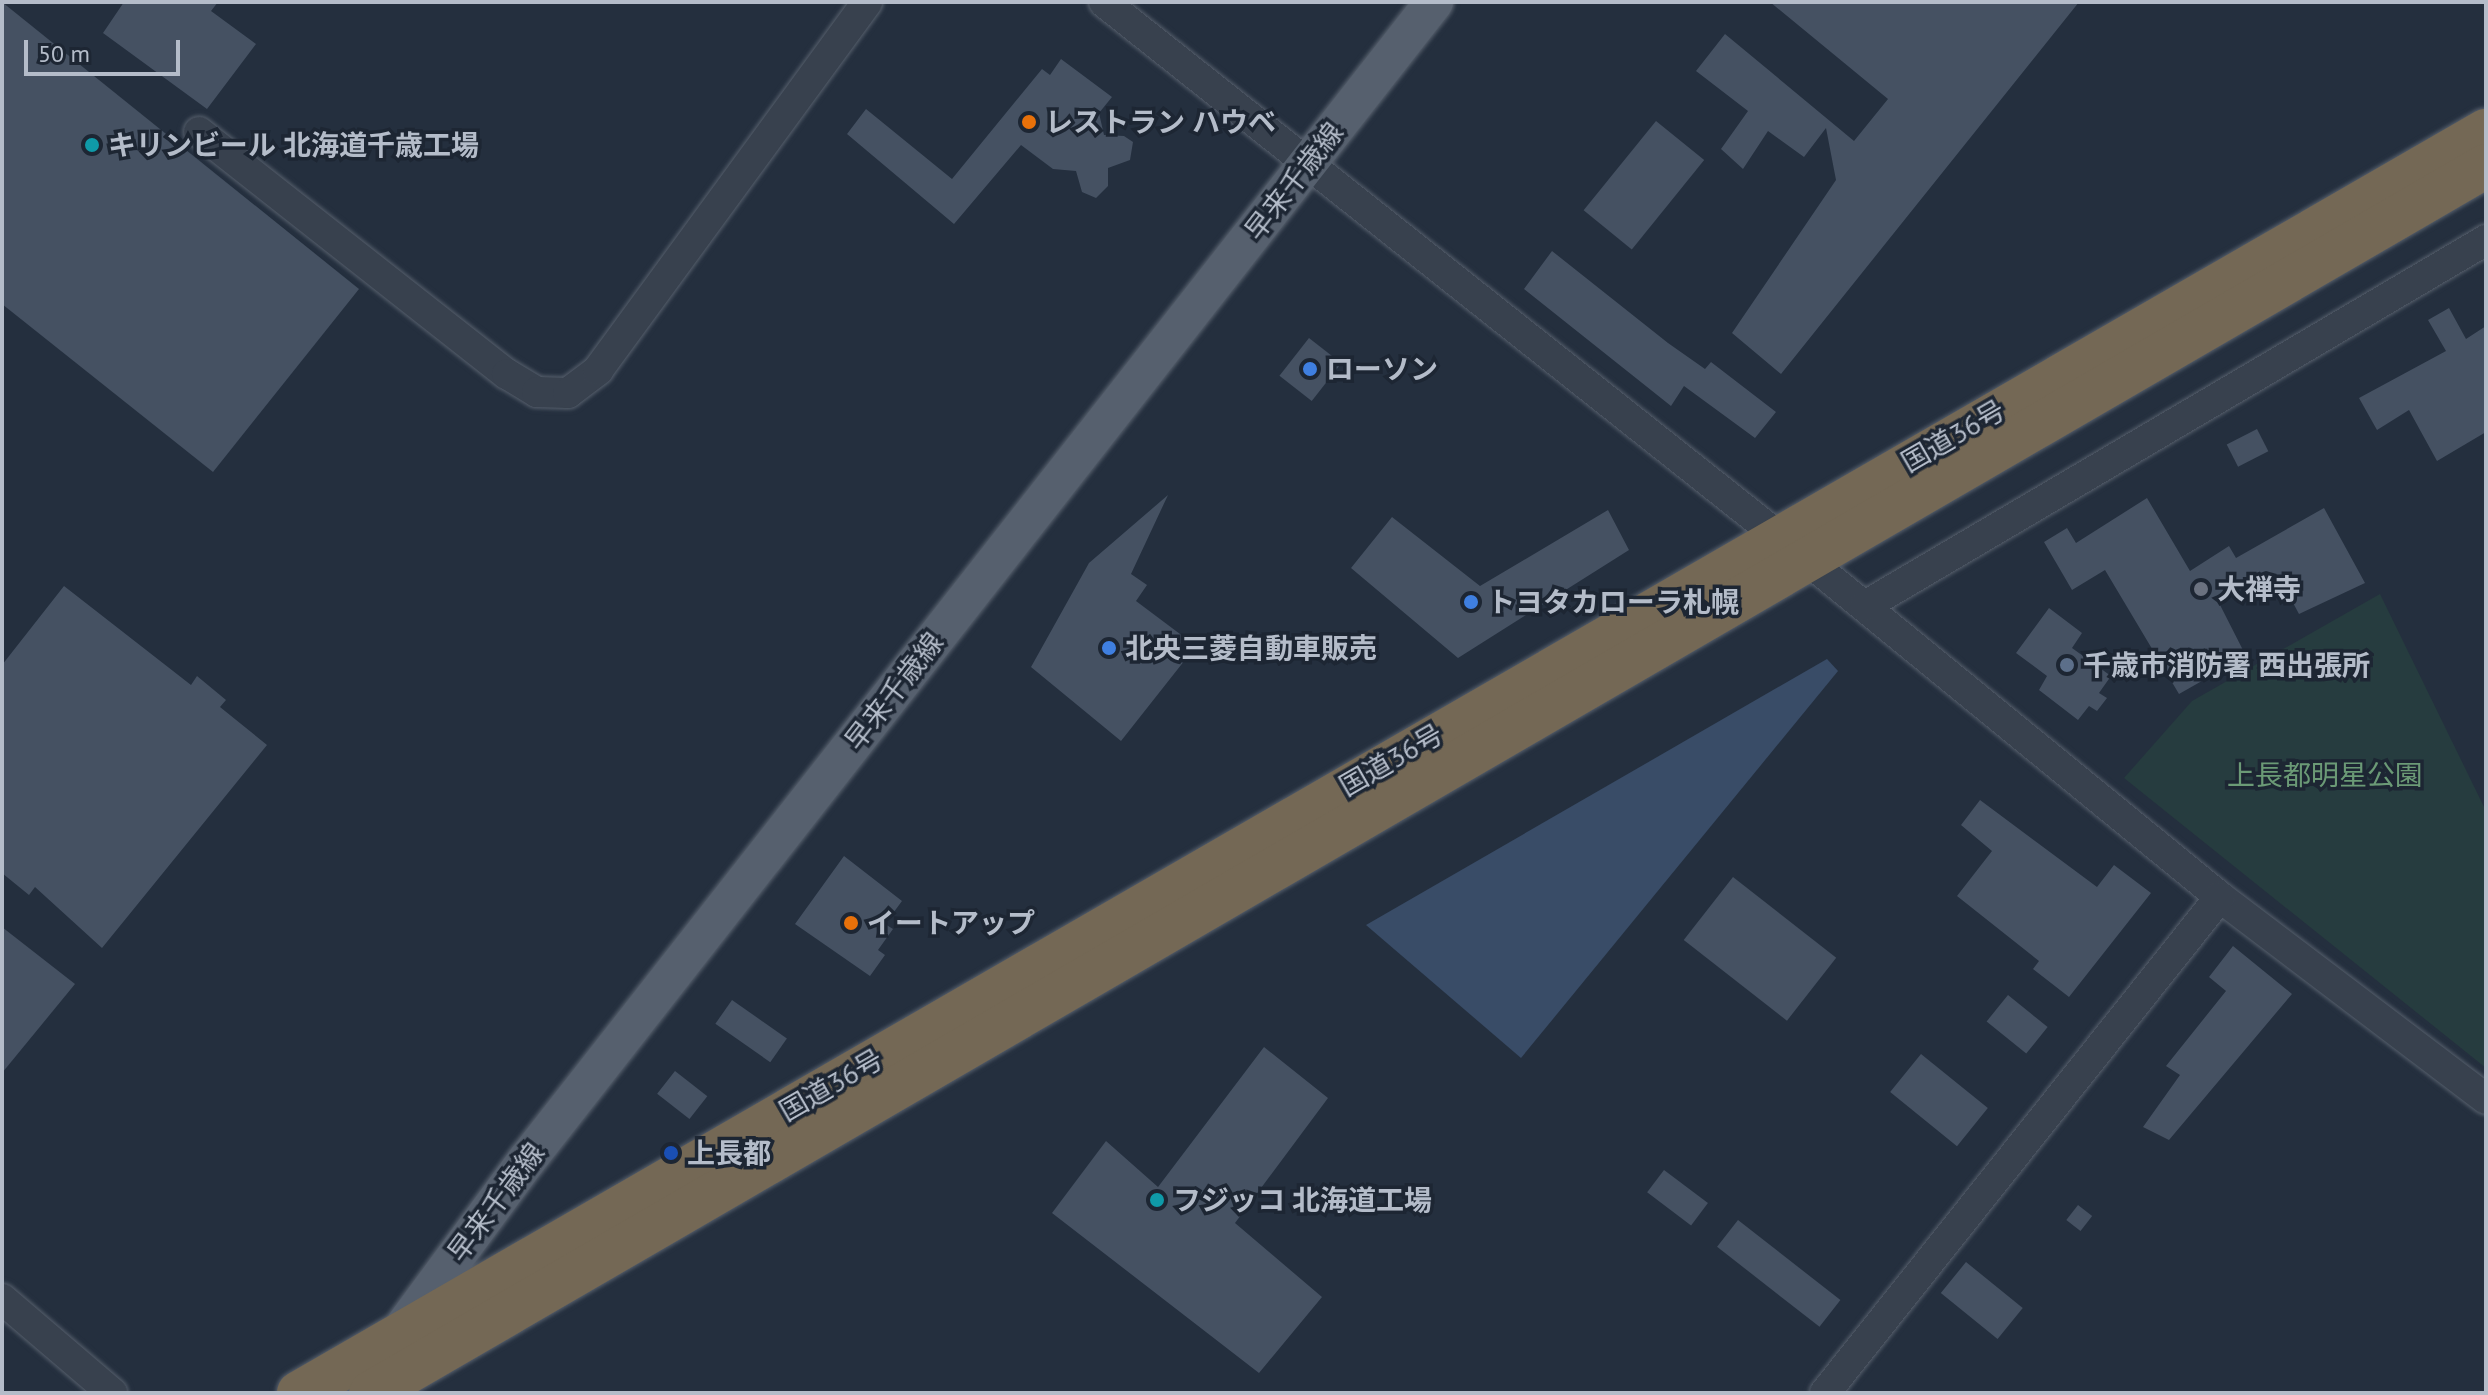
<!DOCTYPE html>
<meta charset="utf-8">
<style>
body{margin:0}
#map{position:relative;width:2488px;height:1395px;overflow:hidden;background:#242f3e;font-family:"PT Sans","Noto Sans JP",sans-serif}
div>[style]{position:absolute}
[style*='--x']{left:calc(var(--x)*1px);top:calc(var(--y)*1px);width:calc(var(--w)*1px);rotate:calc(var(--a)*1deg)}
.green>*{inset:0;background:#263c3f}
.water>*{inset:0;background:#394c67}
.building>*{inset:0;background:#455162;transform-origin:0 0}
.roads{filter:drop-shadow(0 0 2px #565f6c) drop-shadow(0 0 2px #565f6c)}
.minor>*{height:30px;margin:-15px;padding:0 15px;transform-origin:15px;border-radius:15px;background:#38414e}
.major>*{height:38px;margin:-19px;padding:0 19px;transform-origin:19px;border-radius:19px;background:#56606e}
.highway>*{height:44px;margin:-22px;padding:0 22px;transform-origin:22px;border-radius:22px;background:#746855}
.dots>*{width:22px;height:22px;translate:-50% -50%;box-sizing:border-box;border:4px solid #1d2633;border-radius:50%}
span{translate:-50% -50%;white-space:nowrap;text-align:center;line-height:1.15;-webkit-text-stroke:7px #1d2633;paint-order:stroke}
.poi-label{font-size:28px;color:#b4bcc9;font-weight:700}
.left{translate:0 -50%;text-align:left}
.street-label{font-size:28px;color:#b4bcc9}
.park-label{font-size:28px;color:#6b9a76}
.frame{position:absolute;inset:0;border:4px solid #b4bcc9;pointer-events:none}
.scale{position:absolute;left:24px;top:40px;width:156px;height:36px;box-sizing:border-box;border:4px solid #b4bcc9;border-top:0;padding-left:10px;font-size:24px;line-height:28px;white-space:nowrap;color:#b4bcc9;-webkit-text-stroke:6px #1d2633;paint-order:stroke}
</style>
<div id="map">
<div class="green">
<i style="clip-path:polygon(2380px 594px,2486px 811px,2486px 1068px,2124px 778px,2192px 701px)"></i>
</div>
<div class="water">
<i style="clip-path:polygon(1827px 659px,1838px 671px,1521px 1058px,1366px 925px)"></i>
</div>
<div class="building">
<i style="clip-path:polygon(2px 2px,359px 289px,213px 472px,2px 304px)"></i>
<i style="clip-path:polygon(124px 2px,218px 2px,211px 11px,256px 44px,207px 109px,103px 33px)"></i>
<i style="clip-path:polygon(1770px 2px,2079px 2px,1781px 374px,1732px 333px,1836px 180px,1826px 128px,1804px 157px,1768px 131px,1743px 169px,1721px 149px,1748px 111px,1696px 71px,1725px 34px,1854px 141px,1888px 99px)"></i>
<i style="clip-path:polygon(1061px 59px,1112px 97px,1099px 113px,1104px 135px,1124px 136px,1133px 142px,1130px 160px,1108px 168px,1108px 186px,1096px 198px,1082px 192px,1076px 171px,1053px 169px,1021px 145px,954px 224px,847px 134px,866px 109px,952px 179px,1042px 69px,1050px 75px)"></i>
<i style="left:1656px;top:121px;width:62px;height:115px;rotate:39deg"></i>
<i style="clip-path:polygon(1552px 251px,1668px 343px,1705px 369px,1711px 362px,1776px 412px,1755px 438px,1684px 386px,1671px 406px,1524px 289px)"></i>
<i style="clip-path:polygon(2449px 308px,2466px 339px,2486px 326px,2486px 432px,2437px 461px,2409px 410px,2377px 430px,2359px 398px,2446px 351px,2428px 320px)"></i>
<i style="left:1309px;top:338px;width:41px;height:48px;rotate:38deg"></i>
<i style="left:2257px;top:429px;width:25px;height:34px;rotate:63deg"></i>
<i style="clip-path:polygon(1168px 495px,1131px 574px,1147px 585px,1136px 601px,1196px 646px,1121px 741px,1031px 667px,1089px 563px)"></i>
<i style="clip-path:polygon(2147px 498px,2190px 571px,2229px 546px,2236px 558px,2324px 508px,2365px 583px,2299px 614px,2283px 584px,2268px 592px,2262px 580px,2218px 601px,2246px 656px,2179px 694px,2105px 570px,2072px 590px,2044px 542px,2067px 528px,2076px 543px)"></i>
<i style="clip-path:polygon(1608px 510px,1629px 550px,1458px 658px,1351px 568px,1392px 517px,1480px 586px)"></i>
<i style="clip-path:polygon(64px 586px,191px 685px,197px 676px,226px 700px,220px 707px,267px 745px,102px 948px,35px 887px,29px 895px,2px 873px,2px 665px)"></i>
<i style="clip-path:polygon(2049px 608px,2082px 633px,2072px 648px,2111px 676px,2099px 693px,2107px 698px,2097px 711px,2089px 706px,2078px 720px,2039px 690px,2047px 676px,2016px 653px)"></i>
<i style="clip-path:polygon(1980px 800px,2097px 887px,2114px 865px,2151px 893px,2069px 997px,2033px 969px,2039px 961px,1957px 896px,1992px 851px,1961px 825px)"></i>
<i style="clip-path:polygon(844px 856px,902px 901px,885px 924px,893px 929px,878px 950px,885px 955px,870px 976px,795px 924px)"></i>
<i style="left:1733px;top:877px;width:131px;height:80px;rotate:38deg"></i>
<i style="clip-path:polygon(2px 927px,75px 984px,2px 1073px)"></i>
<i style="clip-path:polygon(2233px 946px,2292px 994px,2169px 1140px,2143px 1127px,2180px 1075px,2166px 1066px,2226px 991px,2209px 977px)"></i>
<i style="left:2008px;top:995px;width:51px;height:34px;rotate:39deg"></i>
<i style="left:732px;top:1000px;width:67px;height:29px;rotate:35deg"></i>
<i style="clip-path:polygon(1264px 1047px,1328px 1098px,1235px 1223px,1322px 1297px,1259px 1373px,1052px 1213px,1106px 1141px,1158px 1187px)"></i>
<i style="left:1921px;top:1054px;width:86px;height:49px;rotate:39deg"></i>
<i style="left:675px;top:1071px;width:41px;height:29px;rotate:38deg"></i>
<i style="left:1664px;top:1170px;width:55px;height:28px;rotate:37deg"></i>
<i style="left:2078px;top:1205px;width:18px;height:19px;rotate:38deg"></i>
<i style="left:1738px;top:1220px;width:130px;height:34px;rotate:38deg"></i>
<i style="left:1966px;top:1262px;width:73px;height:40px;rotate:39deg"></i>
</div>
<div class="roads">
<div class="minor">
<i style="--x:1104;--y:2;--w:860;--a:38.39"></i>
<i style="--x:1778;--y:536;--w:571;--a:39.24"></i>
<i style="--x:2220;--y:897;--w:334;--a:37.2"></i>
<i style="--x:199;--y:132;--w:392;--a:38.2"></i>
<i style="--x:507;--y:374;--w:35;--a:31"></i>
<i style="--x:537;--y:392;--w:31;--a:2"></i>
<i style="--x:568;--y:393;--w:38;--a:-37"></i>
<i style="--x:598;--y:370;--w:456;--a:-53.8"></i>
<i style="--x:1865;--y:606;--w:721;--a:-30.51"></i>
<i style="--x:2;--y:1299;--w:145;--a:40.5"></i>
<i style="--x:1825;--y:1393;--w:634;--a:-51.47"></i>
</div>
<div class="major">
<i style="--x:400;--y:1332;--w:214;--a:-53.6"></i>
<i style="--x:527;--y:1160;--w:1471;--a:-51.93"></i>
</div>
<div class="highway">
<i style="--x:299;--y:1393;--w:2525;--a:-29.99"></i>
<i style="--x:371;--y:1393;--w:2445;--a:-30.12"></i>
</div>
</div>
<div class="dots">
<i style="left:1029px;top:122px;background:#e8710a"></i>
<i style="left:92px;top:145px;background:#0f9aa8"></i>
<i style="left:1310px;top:369px;background:#3f7fe0"></i>
<i style="left:2201px;top:589px;background:#6b7280"></i>
<i style="left:1471px;top:602px;background:#3f7fe0"></i>
<i style="left:1109px;top:648px;background:#3f7fe0"></i>
<i style="left:2067px;top:665px;background:#5c6f8a"></i>
<i style="left:851px;top:923px;background:#e8710a"></i>
<i style="left:671px;top:1153px;background:#1a4fb4"></i>
<i style="left:1157px;top:1200px;background:#0f9aa8"></i>
</div>
<div class="poi-label">
<span class="left" style="left:1045px;top:122px">レストラン ハウベ</span>
<span class="left" style="left:108px;top:145px">キリンビール 北海道千歳工場</span>
<span class="left" style="left:1326px;top:369px">ローソン</span>
<span class="left" style="left:2217px;top:589px">大禅寺</span>
<span class="left" style="left:1487px;top:602px">トヨタカローラ札幌</span>
<span class="left" style="left:1125px;top:648px">北央三菱自動車販売</span>
<span class="left" style="left:2083px;top:665px">千歳市消防署 西出張所</span>
<span class="left" style="left:867px;top:923px">イートアップ</span>
<span class="left" style="left:687px;top:1153px">上長都</span>
<span class="left" style="left:1173px;top:1200px">フジッコ 北海道工場</span>
</div>
<div class="street-label">
<span style="left:1294px;top:181px;rotate:-52deg">早来千歳線</span>
<span style="left:1953px;top:436px;rotate:-30deg">国道36号</span>
<span style="left:894px;top:691px;rotate:-52deg">早来千歳線</span>
<span style="left:1391px;top:760px;rotate:-30deg">国道36号</span>
<span style="left:831px;top:1085px;rotate:-30deg">国道36号</span>
<span style="left:496px;top:1202px;rotate:-53deg">早来千歳線</span>
</div>
<div class="park-label">
<span style="left:2325px;top:775px">上長都明星公園</span>
</div>
<div class="frame"></div>
<div class="scale">50 m</div>
</div>
